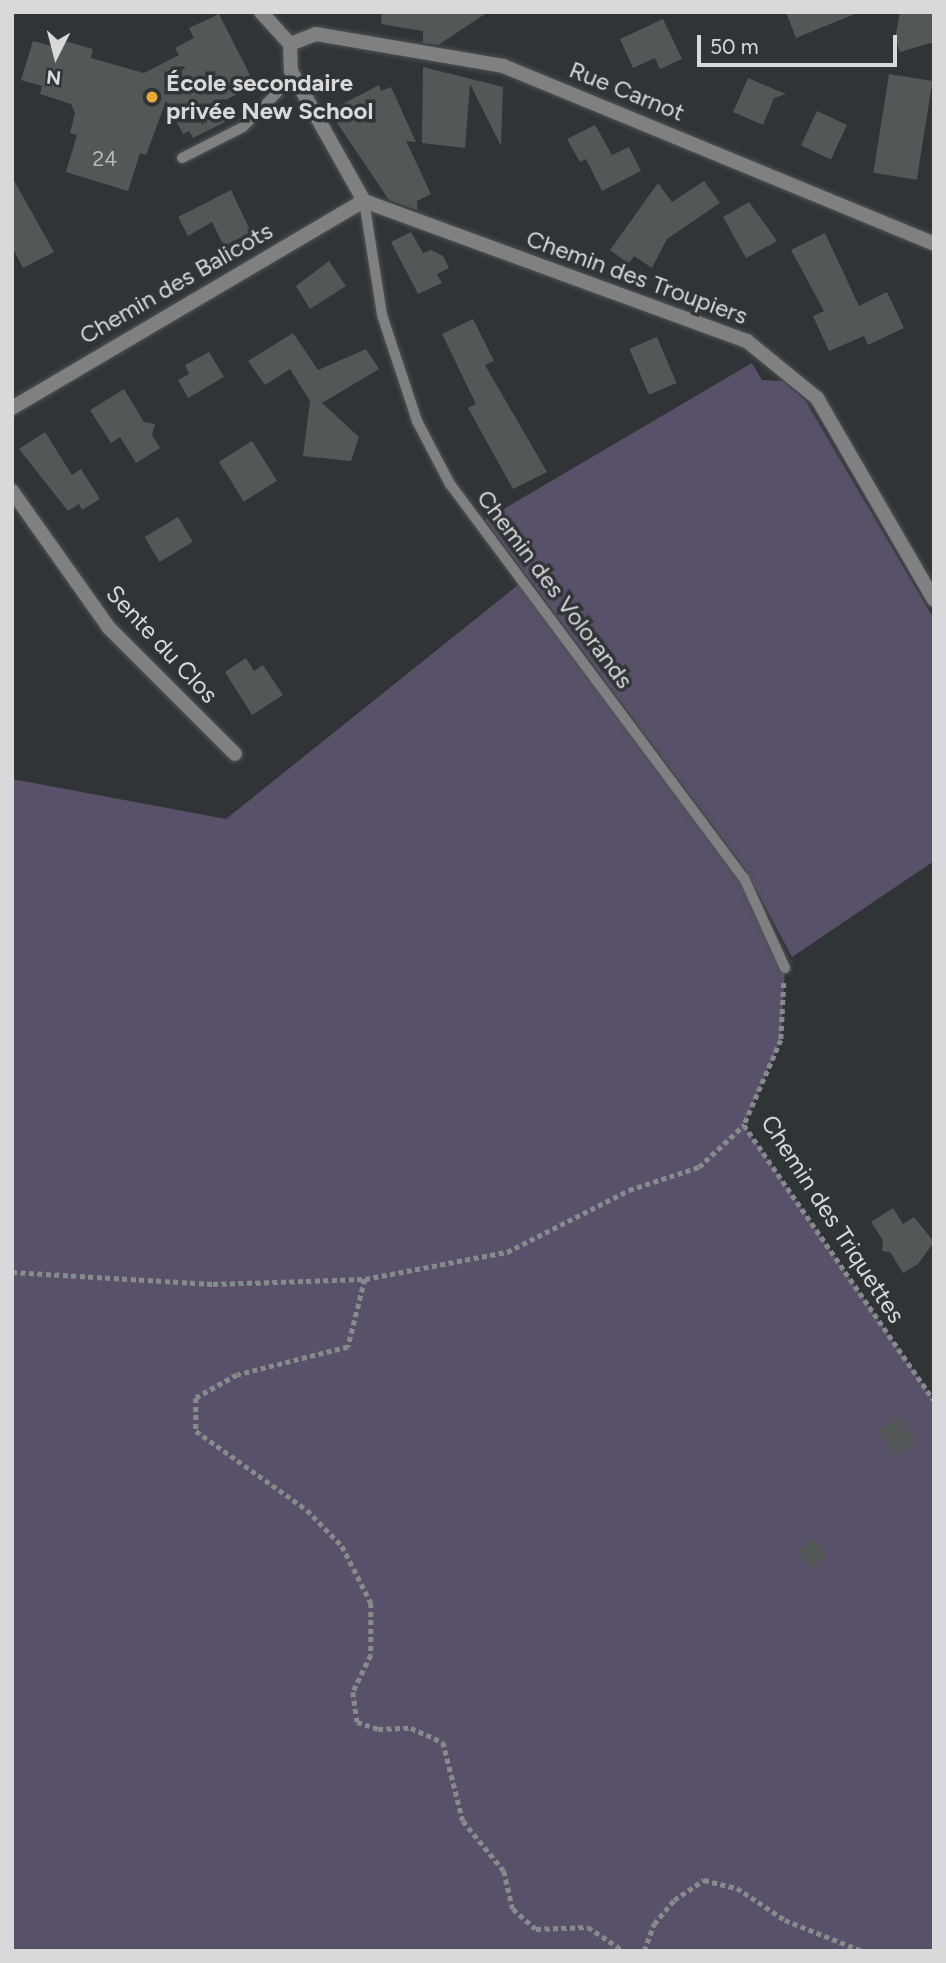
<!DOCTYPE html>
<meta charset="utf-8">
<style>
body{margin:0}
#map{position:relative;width:946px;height:1963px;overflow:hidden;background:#313436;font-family:Figtree,sans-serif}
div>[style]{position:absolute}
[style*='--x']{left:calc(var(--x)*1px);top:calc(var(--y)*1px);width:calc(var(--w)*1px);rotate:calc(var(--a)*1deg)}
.green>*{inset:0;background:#59516a}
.building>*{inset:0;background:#535758;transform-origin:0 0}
.path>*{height:4.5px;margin-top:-2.25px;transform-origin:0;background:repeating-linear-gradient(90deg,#888b8c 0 5px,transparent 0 8.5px)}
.roads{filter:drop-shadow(0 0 2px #4f5254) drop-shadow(0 0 2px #4f5254)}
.service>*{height:10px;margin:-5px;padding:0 5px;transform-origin:5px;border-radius:5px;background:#7f8081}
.minor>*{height:14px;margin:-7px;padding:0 7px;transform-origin:7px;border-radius:7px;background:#7f8081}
.dots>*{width:19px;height:19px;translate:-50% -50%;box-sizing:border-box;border:4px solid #313436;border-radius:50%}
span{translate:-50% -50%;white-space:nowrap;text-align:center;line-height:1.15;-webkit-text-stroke:7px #313436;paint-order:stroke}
.number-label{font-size:21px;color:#b6b8ba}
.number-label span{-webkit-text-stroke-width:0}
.poi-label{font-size:24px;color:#d7d9da;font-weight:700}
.left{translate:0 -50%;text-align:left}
.street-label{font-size:24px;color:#d7d9da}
.frame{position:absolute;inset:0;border:14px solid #d7d9da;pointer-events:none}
.north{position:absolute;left:21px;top:21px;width:70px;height:70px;-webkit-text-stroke:5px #313436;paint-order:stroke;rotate:186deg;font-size:19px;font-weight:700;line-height:28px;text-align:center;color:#d7d9da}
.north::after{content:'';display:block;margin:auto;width:24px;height:32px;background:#d7d9da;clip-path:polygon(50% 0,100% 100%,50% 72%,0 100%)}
.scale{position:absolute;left:697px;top:35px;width:200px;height:32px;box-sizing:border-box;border:4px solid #d7d9da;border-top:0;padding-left:9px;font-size:21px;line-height:24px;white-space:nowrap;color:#d7d9da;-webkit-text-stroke:5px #313436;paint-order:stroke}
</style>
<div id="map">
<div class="green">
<i style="clip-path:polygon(752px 363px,762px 380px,783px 381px,805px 400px,934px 619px,934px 861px,792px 957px,745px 869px,485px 520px)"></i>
<i style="clip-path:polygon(523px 581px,738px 870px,785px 968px,781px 1040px,744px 1125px,934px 1400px,934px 1951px,12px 1951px,12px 779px,226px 819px)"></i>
</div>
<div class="building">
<i style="clip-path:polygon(382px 12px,488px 12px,438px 45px,423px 43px,423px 31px,381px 24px)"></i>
<i style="clip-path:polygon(786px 12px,857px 12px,857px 13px,796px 38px)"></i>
<i style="clip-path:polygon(900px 12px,934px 12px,934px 42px,900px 52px,895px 38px)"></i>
<i style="clip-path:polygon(219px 14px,255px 85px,216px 105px,225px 122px,193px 138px,189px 131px,183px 134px,166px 101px,146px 155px,140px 153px,128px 191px,66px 172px,77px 135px,70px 133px,75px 113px,71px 104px,40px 94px,42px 86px,21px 80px,33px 41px,52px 46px,54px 38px,93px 49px,91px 58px,144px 73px,179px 55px,175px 48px,194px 38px,189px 28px)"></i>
<i style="clip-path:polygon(663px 19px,682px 59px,660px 69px,655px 58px,633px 68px,620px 39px)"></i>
<i style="clip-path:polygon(423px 67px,503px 87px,501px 146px,470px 84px,465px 148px,422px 143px)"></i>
<i style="left:889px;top:74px;width:44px;height:100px;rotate:9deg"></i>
<i style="clip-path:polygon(748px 78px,786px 94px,774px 98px,763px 125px,733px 112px)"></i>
<i style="clip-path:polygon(379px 85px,381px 91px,391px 87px,416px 142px,406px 141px,431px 194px,417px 201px,417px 210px,389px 200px,329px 111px)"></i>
<i style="left:817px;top:111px;width:33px;height:38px;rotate:25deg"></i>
<i style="clip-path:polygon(595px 125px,612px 155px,629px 147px,641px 171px,602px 191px,586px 159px,580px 162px,567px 139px)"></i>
<i style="clip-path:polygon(12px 177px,54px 252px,23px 268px,12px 247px)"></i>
<i style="clip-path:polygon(704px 181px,720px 203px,667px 239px,652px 268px,634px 256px,629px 264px,610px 250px,658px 183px,672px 202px)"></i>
<i style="clip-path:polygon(231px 190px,251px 232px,224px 246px,212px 222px,188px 236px,178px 217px)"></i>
<i style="clip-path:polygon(749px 202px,777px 241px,746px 258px,723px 217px)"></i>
<i style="clip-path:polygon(411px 232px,423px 253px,431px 250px,443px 256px,449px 268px,437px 274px,442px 283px,418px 294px,391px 242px)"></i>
<i style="clip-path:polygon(825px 233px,859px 306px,887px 292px,904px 328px,868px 345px,864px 336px,829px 351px,813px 316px,824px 311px,791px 250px)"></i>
<i style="clip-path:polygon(329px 261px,346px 286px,310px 309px,296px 286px)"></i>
<i style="clip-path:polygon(473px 319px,494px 361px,485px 365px,547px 472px,513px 489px,468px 408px,476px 404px,442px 334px)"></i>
<i style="clip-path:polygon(293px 333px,318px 370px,366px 349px,379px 369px,322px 403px,359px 437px,351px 461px,303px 456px,310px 401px,290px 369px,265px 385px,248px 361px)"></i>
<i style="left:657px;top:337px;width:50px;height:30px;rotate:67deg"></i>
<i style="clip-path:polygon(209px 352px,224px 377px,188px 398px,178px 380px,189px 374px,185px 365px)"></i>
<i style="clip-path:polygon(124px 389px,144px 422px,155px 424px,152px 435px,160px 448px,136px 463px,120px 437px,111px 443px,90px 410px)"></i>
<i style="clip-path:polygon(45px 432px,72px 475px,81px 469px,100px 499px,82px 510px,79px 504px,68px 511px,19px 449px)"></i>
<i style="left:252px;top:441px;width:47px;height:39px;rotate:58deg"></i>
<i style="left:178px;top:517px;width:29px;height:39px;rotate:59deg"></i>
<i style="clip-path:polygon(246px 658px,254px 671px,263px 665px,283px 695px,252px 715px,225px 672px)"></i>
<i style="clip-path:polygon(893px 1208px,903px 1224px,914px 1217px,934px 1242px,918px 1264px,903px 1273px,890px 1252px,882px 1251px,883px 1240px,871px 1222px)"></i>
<i style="left:901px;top:1416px;width:31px;height:26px;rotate:59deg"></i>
<i style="left:814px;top:1539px;width:22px;height:21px;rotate:54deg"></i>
</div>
<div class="path">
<i style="--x:784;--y:983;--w:57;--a:93"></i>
<i style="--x:781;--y:1040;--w:93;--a:113.5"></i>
<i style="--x:744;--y:1125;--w:334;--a:55.4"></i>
<i style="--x:12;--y:1272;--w:201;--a:3.4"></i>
<i style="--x:213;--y:1284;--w:152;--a:-1.9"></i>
<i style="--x:365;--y:1279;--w:145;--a:-10.8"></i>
<i style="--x:507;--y:1252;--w:137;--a:-26.9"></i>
<i style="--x:629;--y:1190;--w:74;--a:-18.2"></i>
<i style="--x:699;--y:1167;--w:62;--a:-43"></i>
<i style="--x:365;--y:1279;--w:70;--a:104"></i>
<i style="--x:348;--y:1347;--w:114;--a:165.8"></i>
<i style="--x:237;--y:1375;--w:47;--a:150.7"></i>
<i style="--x:196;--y:1398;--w:33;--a:90"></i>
<i style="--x:196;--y:1431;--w:136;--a:35.4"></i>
<i style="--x:307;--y:1510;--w:50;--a:45.8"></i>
<i style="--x:342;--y:1546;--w:64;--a:63"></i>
<i style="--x:371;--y:1603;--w:52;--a:90"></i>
<i style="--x:371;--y:1655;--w:41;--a:115.9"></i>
<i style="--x:353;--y:1692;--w:30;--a:82"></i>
<i style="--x:357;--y:1722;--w:22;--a:18"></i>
<i style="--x:378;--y:1729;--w:33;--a:-2"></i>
<i style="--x:411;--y:1728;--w:35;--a:24"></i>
<i style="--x:443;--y:1742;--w:81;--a:75.8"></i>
<i style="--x:463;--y:1821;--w:65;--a:50.6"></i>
<i style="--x:504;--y:1871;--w:39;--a:77"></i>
<i style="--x:513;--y:1909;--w:30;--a:41"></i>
<i style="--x:536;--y:1929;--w:52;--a:-2.2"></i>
<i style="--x:588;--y:1927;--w:43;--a:33.7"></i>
<i style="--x:644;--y:1951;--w:29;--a:-70"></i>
<i style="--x:654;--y:1924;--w:31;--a:-50"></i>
<i style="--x:674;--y:1900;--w:36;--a:-34"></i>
<i style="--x:704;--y:1880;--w:34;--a:14"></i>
<i style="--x:737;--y:1888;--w:58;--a:33.7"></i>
<i style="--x:785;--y:1920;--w:83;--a:21.9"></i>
</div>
<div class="roads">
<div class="service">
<i style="--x:182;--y:158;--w:68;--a:-26.9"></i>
<i style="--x:243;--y:127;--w:72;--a:-45"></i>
<i style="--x:364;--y:201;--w:115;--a:81"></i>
<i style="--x:382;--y:315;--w:112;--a:71.7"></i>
<i style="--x:417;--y:421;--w:71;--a:62.4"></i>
<i style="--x:450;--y:484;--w:492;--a:53.3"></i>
<i style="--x:744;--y:878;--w:99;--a:65.5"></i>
</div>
<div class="minor">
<i style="--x:261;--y:12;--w:43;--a:47.8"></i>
<i style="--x:290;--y:44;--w:27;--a:88"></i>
<i style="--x:291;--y:71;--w:149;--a:60.7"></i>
<i style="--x:290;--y:44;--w:28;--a:-21"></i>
<i style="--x:316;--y:34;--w:190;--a:9.7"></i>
<i style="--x:503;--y:66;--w:466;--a:22.4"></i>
<i style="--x:364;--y:201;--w:408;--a:20.1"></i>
<i style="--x:747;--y:341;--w:90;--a:39.2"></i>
<i style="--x:817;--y:398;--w:233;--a:59.9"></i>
<i style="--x:12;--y:408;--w:408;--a:-30.5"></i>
<i style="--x:12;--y:491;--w:168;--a:54.7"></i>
<i style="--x:109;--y:628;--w:178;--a:45"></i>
</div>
</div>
<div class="dots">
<i style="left:152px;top:97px;background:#e8ab37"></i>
</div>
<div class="number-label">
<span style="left:105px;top:159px">24</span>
</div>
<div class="poi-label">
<span class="left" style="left:166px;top:97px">École secondaire<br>privée New School</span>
</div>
<div class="street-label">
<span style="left:627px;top:91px;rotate:22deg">Rue Carnot</span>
<span style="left:637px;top:277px;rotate:20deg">Chemin des Troupiers</span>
<span style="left:176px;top:283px;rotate:-30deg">Chemin des Balicots</span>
<span style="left:555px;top:589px;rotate:53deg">Chemin des Volorands</span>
<span style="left:162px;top:644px;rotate:47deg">Sente du Clos</span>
<span style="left:833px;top:1219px;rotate:57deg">Chemin des Triquettes</span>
</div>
<div class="frame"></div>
<div class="north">N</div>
<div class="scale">50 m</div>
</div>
